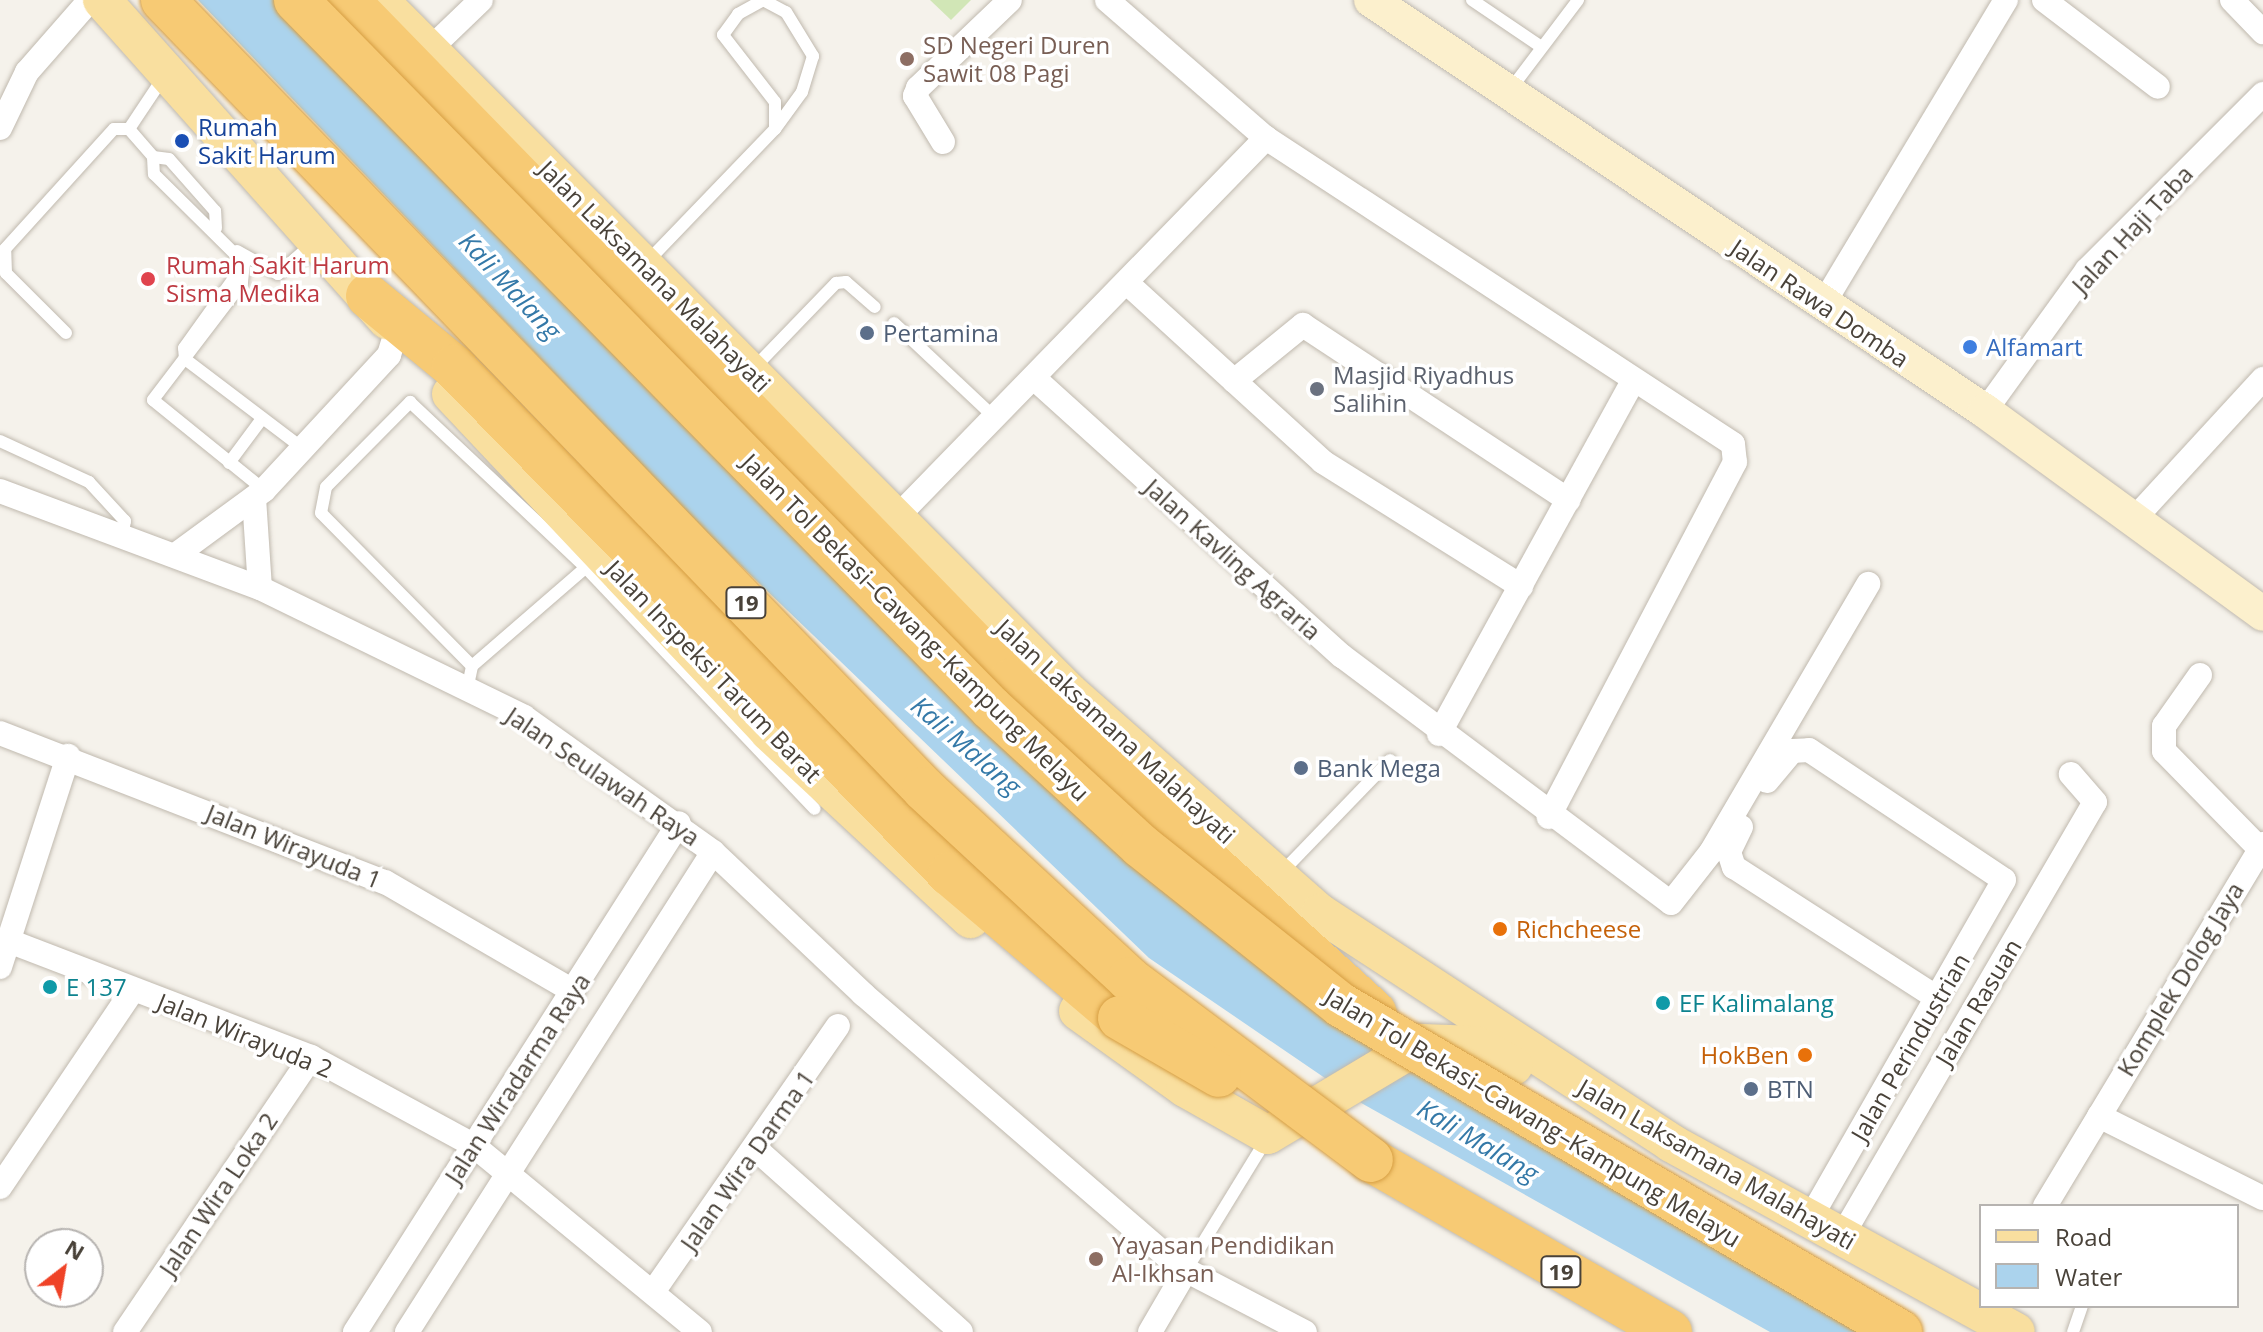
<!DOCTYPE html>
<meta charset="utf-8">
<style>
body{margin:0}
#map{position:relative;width:2263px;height:1332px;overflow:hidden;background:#f5f2eb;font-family:"Open Sans",sans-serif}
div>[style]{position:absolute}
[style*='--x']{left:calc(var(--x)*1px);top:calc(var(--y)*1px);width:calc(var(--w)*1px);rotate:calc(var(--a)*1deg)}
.green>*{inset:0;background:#d1e6b6}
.water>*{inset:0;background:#abd3ed}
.roads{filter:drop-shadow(0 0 2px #c0b9ae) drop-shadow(0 0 2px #c0b9ae)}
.lane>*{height:12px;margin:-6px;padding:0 6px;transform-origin:6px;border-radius:6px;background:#fff}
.street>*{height:24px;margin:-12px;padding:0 12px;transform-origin:12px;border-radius:12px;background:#fff}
.secondary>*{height:34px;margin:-17px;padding:0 17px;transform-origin:17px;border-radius:17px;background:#fcf0cd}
.primary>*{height:38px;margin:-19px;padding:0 19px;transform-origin:19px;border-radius:19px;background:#f9df9f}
.highway>*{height:44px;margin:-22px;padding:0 22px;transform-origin:22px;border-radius:22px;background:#f7ca74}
.bridges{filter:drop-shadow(0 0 2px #d69e43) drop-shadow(0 0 2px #d69e43)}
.highway-bridge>*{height:44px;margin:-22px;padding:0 22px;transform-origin:22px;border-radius:22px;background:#f7ca74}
.dots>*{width:22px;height:22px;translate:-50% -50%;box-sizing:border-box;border:4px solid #fff;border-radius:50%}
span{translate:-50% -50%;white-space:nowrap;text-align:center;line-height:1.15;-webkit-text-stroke:7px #fff;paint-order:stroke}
.shield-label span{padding:2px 6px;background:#fff;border:2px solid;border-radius:6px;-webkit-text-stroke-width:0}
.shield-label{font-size:22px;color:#494239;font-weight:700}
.education-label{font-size:24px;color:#785e54}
.left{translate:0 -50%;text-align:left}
.transit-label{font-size:24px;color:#164399}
.street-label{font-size:24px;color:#494239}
.health-label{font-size:24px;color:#be3a42}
.service-label{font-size:24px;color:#4e5e75}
.shop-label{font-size:24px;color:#366cbe}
.worship-label{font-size:24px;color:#5b616d}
.food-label{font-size:24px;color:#c56008}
.right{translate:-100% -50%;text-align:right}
.culture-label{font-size:24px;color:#0d838f}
.water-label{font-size:26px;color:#3479a8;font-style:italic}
.legend{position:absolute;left:1979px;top:1204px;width:260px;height:104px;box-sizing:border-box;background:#fff;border:2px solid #b6b3b0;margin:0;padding:10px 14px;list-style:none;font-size:24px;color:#494239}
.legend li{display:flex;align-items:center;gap:16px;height:40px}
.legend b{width:40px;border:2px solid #b6b3b0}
.north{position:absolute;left:24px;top:1228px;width:80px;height:80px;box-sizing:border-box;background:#fff;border:2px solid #b6b3b0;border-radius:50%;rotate:31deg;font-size:22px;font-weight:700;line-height:32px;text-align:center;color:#494239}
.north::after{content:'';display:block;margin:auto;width:28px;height:36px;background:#ef4327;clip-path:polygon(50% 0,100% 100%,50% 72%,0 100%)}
</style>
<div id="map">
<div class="green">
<i style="clip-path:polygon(930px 0,971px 0,951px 20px)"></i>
</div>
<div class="water">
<i style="clip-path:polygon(198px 0,296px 0,1340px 1005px,1900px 1332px,1770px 1332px,1363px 1104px,1149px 958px,710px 536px)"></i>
</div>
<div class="roads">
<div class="lane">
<i style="--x:1472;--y:0;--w:82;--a:34.1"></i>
<i style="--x:1510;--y:90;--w:113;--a:-52.9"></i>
<i style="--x:129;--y:129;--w:65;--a:-56.3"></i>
<i style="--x:216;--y:228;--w:17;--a:-93"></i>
<i style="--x:215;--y:211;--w:69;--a:-131.5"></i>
<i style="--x:169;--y:159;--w:16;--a:-173"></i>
<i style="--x:153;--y:157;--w:17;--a:87"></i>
<i style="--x:154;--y:174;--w:127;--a:44.7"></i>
<i style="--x:244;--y:263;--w:20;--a:96"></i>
<i style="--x:242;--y:283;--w:147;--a:127.3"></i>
<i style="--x:153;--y:400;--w:143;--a:39"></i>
<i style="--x:237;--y:251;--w:47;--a:29.3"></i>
<i style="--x:278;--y:274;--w:45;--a:-41.4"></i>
<i style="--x:647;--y:262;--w:185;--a:-46.1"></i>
<i style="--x:775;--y:129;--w:27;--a:-90"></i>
<i style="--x:775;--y:102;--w:85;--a:-127.8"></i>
<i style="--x:723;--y:35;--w:26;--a:-54"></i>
<i style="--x:738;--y:14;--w:29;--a:-29"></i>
<i style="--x:763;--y:0;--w:26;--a:28"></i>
<i style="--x:786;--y:12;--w:52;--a:58.5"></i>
<i style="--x:813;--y:56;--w:38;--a:107"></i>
<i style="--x:802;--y:92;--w:46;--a:126.1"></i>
<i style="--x:894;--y:323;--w:137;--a:43.2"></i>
<i style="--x:66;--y:333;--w:85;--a:-135"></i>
<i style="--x:6;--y:273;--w:24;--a:-92"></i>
<i style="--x:5;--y:249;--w:162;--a:-47.8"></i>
<i style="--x:114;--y:129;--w:15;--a:0"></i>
<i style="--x:129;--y:129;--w:37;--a:49"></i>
<i style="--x:185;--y:359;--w:146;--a:37.2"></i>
<i style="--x:185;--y:359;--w:11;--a:-95"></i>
<i style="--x:184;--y:348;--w:91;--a:-54.4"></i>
<i style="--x:237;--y:274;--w:11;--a:-90"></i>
<i style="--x:753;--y:369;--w:120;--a:-46"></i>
<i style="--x:836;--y:283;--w:10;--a:-6"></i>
<i style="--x:846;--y:282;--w:38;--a:41"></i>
<i style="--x:0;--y:441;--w:98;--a:24.7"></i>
<i style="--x:89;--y:482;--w:53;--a:47.3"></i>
<i style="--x:125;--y:521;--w:16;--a:101"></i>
<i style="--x:229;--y:463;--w:54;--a:-53.3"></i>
<i style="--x:472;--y:666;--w:157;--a:-40.9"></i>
<i style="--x:467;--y:690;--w:25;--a:-78"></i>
<i style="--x:472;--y:666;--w:215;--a:-134.6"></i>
<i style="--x:321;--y:513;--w:26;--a:-79"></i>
<i style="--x:326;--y:487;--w:120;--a:-45.3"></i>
<i style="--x:410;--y:402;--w:242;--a:43.3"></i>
<i style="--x:586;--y:568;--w:332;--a:46.5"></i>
<i style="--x:1281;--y:873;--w:157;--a:-46"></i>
<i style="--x:1185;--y:1272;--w:157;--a:-58.5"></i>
<i style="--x:2073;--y:1332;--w:28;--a:-71"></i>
</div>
<div class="street">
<i style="--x:1107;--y:0;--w:211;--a:41"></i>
<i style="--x:1266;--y:138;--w:558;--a:33.23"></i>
<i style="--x:1733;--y:444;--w:18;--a:84"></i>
<i style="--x:1735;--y:462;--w:401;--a:117.7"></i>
<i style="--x:2044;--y:0;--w:143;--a:37.3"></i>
<i style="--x:2232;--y:0;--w:45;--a:45.9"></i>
<i style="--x:431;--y:48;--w:69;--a:-43.8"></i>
<i style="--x:0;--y:128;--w:62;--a:-64.3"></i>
<i style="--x:27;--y:72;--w:96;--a:-48.8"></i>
<i style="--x:943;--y:142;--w:54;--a:-121.3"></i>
<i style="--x:915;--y:96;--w:9;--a:-69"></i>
<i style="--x:918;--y:88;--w:127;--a:-43.7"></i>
<i style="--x:1127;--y:283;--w:265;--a:42.4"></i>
<i style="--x:1323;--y:462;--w:234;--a:32.1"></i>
<i style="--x:1822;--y:306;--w:357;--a:-59"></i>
<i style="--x:1034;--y:378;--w:415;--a:42.1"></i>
<i style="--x:1342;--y:656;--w:411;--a:36.9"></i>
<i style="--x:1671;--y:903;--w:65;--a:-51.9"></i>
<i style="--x:1711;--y:852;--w:311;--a:-59.6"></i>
<i style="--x:1234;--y:381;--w:89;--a:-39.1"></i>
<i style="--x:1303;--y:325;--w:318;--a:33.4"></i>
<i style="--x:1985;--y:411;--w:174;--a:-54.1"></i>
<i style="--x:2087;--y:270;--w:249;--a:-45"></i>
<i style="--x:0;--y:491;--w:278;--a:20.5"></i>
<i style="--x:260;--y:588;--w:294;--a:26"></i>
<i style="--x:524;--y:717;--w:232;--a:35.5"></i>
<i style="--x:713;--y:852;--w:207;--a:43.4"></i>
<i style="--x:863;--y:994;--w:416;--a:40.8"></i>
<i style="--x:1178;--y:1266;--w:143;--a:27.5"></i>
<i style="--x:254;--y:498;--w:90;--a:86.2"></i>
<i style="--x:2135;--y:518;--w:189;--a:-47.4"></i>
<i style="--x:895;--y:519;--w:532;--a:-45.76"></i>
<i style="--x:177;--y:554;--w:108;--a:-36.3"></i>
<i style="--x:264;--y:490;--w:184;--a:-47.2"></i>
<i style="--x:389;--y:355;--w:24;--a:-73"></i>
<i style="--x:2200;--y:675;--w:62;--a:125.2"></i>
<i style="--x:2164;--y:726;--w:25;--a:90"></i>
<i style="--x:2164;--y:751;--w:134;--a:45.6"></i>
<i style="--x:0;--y:733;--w:413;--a:21.2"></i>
<i style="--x:385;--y:882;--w:217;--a:30.1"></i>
<i style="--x:1439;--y:734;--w:403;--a:-61.2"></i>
<i style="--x:1767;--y:781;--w:39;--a:-50"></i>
<i style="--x:1792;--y:751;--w:17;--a:-3"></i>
<i style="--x:1809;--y:750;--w:234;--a:33.7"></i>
<i style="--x:2004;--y:880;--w:391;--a:119.8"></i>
<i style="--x:1741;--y:827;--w:28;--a:116"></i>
<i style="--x:1729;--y:852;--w:16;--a:72"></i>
<i style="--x:1734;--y:867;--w:242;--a:32.8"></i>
<i style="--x:9;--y:941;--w:324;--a:21"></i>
<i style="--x:311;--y:1057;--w:184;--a:28.5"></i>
<i style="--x:473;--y:1145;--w:294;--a:39.5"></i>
<i style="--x:0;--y:967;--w:222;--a:-72.1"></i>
<i style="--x:2099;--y:1116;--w:183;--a:26.6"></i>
<i style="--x:757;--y:1150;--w:273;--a:41.7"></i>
<i style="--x:0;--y:1187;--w:238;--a:-56"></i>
<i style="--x:2045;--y:1206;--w:423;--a:-58.9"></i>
<i style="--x:1842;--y:1236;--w:502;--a:-59.76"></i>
<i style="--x:2095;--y:802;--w:37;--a:-131"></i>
<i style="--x:653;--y:1292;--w:324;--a:-55.2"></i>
<i style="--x:125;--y:1332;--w:332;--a:-55.9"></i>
<i style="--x:355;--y:1332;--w:603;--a:-57.52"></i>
<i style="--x:407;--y:1332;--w:569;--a:-57.48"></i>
<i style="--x:1150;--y:1332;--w:69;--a:-59.7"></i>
</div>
<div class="secondary">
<i style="--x:1371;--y:0;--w:739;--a:33.8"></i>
<i style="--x:1985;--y:411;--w:344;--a:36.1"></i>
</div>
<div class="primary">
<i style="--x:102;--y:0;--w:429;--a:48.3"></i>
<i style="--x:379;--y:0;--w:977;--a:45.08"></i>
<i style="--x:1069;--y:692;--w:334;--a:41.4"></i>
<i style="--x:1320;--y:913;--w:420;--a:33.2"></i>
<i style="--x:1671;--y:1143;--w:393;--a:28.7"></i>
<i style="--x:451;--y:394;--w:464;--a:46.7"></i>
<i style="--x:769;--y:732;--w:275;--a:42.9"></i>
<i style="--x:1078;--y:1011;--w:132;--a:35.7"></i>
<i style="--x:1185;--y:1088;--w:95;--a:29.5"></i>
<i style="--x:1268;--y:1135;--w:179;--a:-30.9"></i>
<i style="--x:1422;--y:1043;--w:54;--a:2.1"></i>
<i style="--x:1476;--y:1045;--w:43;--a:28.9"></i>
</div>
<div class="highway">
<i style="--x:347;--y:0;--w:950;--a:45.77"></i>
<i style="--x:1010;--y:681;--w:493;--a:42.3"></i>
<i style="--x:368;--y:296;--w:112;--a:39.5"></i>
<i style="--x:454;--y:367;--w:709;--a:45.63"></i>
<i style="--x:950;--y:874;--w:223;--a:40.3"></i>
<i style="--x:1371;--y:1160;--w:345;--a:29.9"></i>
</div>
</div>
<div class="bridges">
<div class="highway-bridge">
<i style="--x:163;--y:0;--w:1096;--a:46.03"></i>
<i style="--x:924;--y:789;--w:280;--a:42.8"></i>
<i style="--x:1129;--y:979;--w:302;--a:36.8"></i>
<i style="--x:296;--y:0;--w:992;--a:45.53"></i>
<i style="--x:991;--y:708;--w:204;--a:42.6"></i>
<i style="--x:1141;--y:846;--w:256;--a:38.5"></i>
<i style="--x:1341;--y:1005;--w:648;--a:30.33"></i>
<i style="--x:1120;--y:1018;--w:114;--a:29.9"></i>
</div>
</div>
<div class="dots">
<i style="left:907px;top:59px;background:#8d6e63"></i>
<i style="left:182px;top:141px;background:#1a4fb4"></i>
<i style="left:148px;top:279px;background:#e0444e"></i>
<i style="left:867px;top:333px;background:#5c6f8a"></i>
<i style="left:1970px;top:347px;background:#3f7fe0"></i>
<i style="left:1317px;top:389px;background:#6b7280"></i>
<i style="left:1301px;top:768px;background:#5c6f8a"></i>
<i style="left:1500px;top:929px;background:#e8710a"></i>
<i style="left:50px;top:987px;background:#0f9aa8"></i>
<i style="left:1663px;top:1003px;background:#0f9aa8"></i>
<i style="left:1805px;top:1055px;background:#e8710a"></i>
<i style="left:1751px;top:1089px;background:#5c6f8a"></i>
<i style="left:1096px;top:1259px;background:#8d6e63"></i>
</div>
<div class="shield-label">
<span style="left:746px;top:603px">19</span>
<span style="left:1561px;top:1272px">19</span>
</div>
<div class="education-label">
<span class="left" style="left:923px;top:59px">SD Negeri Duren<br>Sawit 08 Pagi</span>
<span class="left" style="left:1112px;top:1259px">Yayasan Pendidikan<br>Al-Ikhsan</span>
</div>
<div class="transit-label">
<span class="left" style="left:198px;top:141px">Rumah<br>Sakit Harum</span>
</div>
<div class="street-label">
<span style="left:2132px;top:229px;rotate:-47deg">Jalan Haji Taba</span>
<span style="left:655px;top:276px;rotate:45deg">Jalan Laksamana Malahayati</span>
<span style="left:1820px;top:303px;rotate:34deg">Jalan Rawa Domba</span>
<span style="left:1233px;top:559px;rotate:42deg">Jalan Kavling Agraria</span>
<span style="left:916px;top:627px;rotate:45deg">Jalan Tol Bekasi–Cawang–Kampung Melayu</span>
<span style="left:714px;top:671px;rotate:46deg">Jalan Inspeksi Tarum Barat</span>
<span style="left:1116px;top:731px;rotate:43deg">Jalan Laksamana Malahayati</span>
<span style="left:603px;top:776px;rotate:34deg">Jalan Seulawah Raya</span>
<span style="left:294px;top:846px;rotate:22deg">Jalan Wirayuda 1</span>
<span style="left:2180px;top:979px;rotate:-59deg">Komplek Dolog Jaya</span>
<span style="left:1978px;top:1002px;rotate:-59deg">Jalan Rasuan</span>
<span style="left:245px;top:1035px;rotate:22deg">Jalan Wirayuda 2</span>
<span style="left:1910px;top:1047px;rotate:-60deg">Jalan Perindustrian</span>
<span style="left:517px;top:1078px;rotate:-57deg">Jalan Wiradarma Raya</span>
<span style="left:1533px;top:1117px;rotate:31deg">Jalan Tol Bekasi–Cawang–Kampung Melayu</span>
<span style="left:747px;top:1160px;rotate:-55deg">Jalan Wira Darma 1</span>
<span style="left:1717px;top:1164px;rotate:30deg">Jalan Laksamana Malahayati</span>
<span style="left:218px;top:1194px;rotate:-56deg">Jalan Wira Loka 2</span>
</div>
<div class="health-label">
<span class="left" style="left:166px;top:279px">Rumah Sakit Harum<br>Sisma Medika</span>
</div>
<div class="service-label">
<span class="left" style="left:883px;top:333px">Pertamina</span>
<span class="left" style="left:1317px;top:768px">Bank Mega</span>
<span class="left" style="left:1767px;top:1089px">BTN</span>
</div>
<div class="shop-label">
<span class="left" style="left:1986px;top:347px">Alfamart</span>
</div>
<div class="worship-label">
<span class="left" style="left:1333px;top:389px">Masjid Riyadhus<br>Salihin</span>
</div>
<div class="food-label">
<span class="left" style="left:1516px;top:929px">Richcheese</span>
<span class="right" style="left:1789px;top:1055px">HokBen</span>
</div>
<div class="culture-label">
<span class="left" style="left:66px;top:987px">E 137</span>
<span class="left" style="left:1679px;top:1003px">EF Kalimalang</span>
</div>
<div class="water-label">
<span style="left:510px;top:286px;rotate:47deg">Kali Malang</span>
<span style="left:966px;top:746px;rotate:41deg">Kali Malang</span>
<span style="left:1478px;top:1141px;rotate:31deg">Kali Malang</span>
</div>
<ul class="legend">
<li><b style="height:10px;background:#f9df9f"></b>Road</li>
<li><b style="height:22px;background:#abd3ed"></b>Water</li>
</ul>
<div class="north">N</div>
</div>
